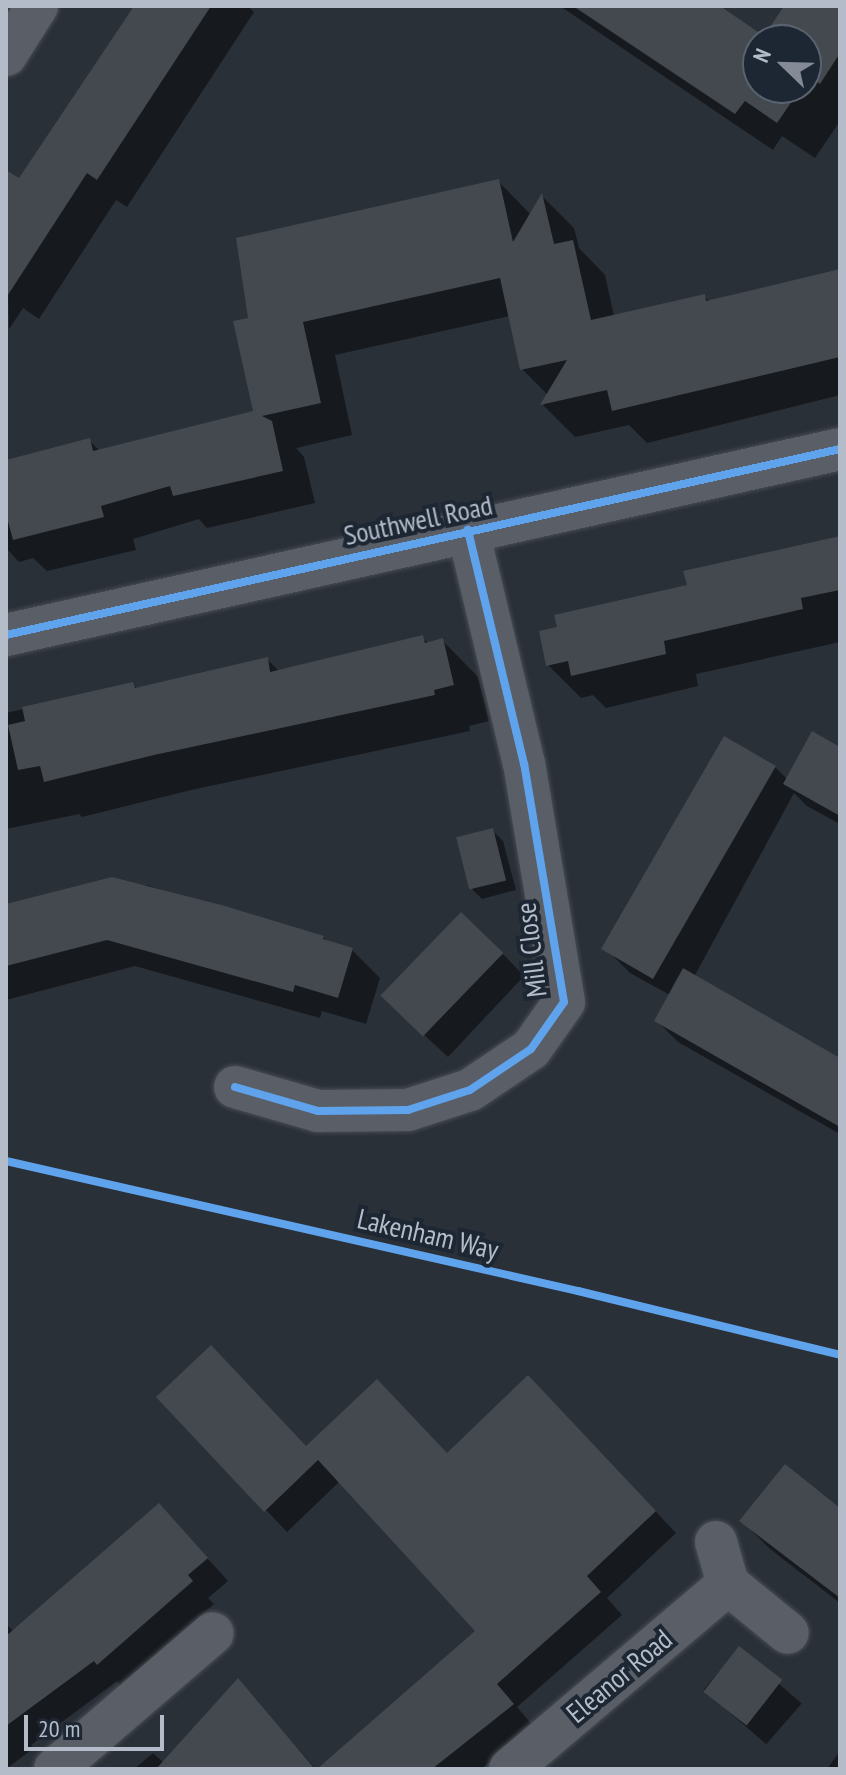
<!DOCTYPE html>
<style>
body{margin:0}
#map{position:relative;width:846px;height:1775px;overflow:hidden;background:#2a3038;font-family:"PT Sans Narrow",sans-serif}
div>[style]{position:absolute}
[style*='--x']{left:calc(var(--x)*1px);top:calc(var(--y)*1px);width:calc(var(--w)*1px);rotate:calc(var(--a)*1deg)}
.shadow>*{inset:0;background:#0007;transform-origin:0 0}
.building>*{inset:0;background:#444950;transform-origin:0 0}
.roads{filter:drop-shadow(0 0 2px #484c53) drop-shadow(0 0 2px #484c53)}
.street>*{height:42px;margin:-21px;padding:0 21px;transform-origin:21px;border-radius:21px;background:#5a5e66}
.cycleway>*{height:8px;margin:-4px;padding:0 4px;transform-origin:4px;border-radius:4px;background:#60a3ed}
span{translate:-50% -50%;white-space:nowrap;text-align:center;line-height:1.15;-webkit-text-stroke:8px #1d2633;paint-order:stroke}
.street-label{font-size:28px;color:#b4bcc9}
.frame{position:absolute;inset:0;border:8px solid #b4bcc9;pointer-events:none}
.north{position:absolute;left:742px;top:24px;width:80px;height:80px;box-sizing:border-box;background:#1d2633;border:2px solid #59626f;border-radius:50%;rotate:293deg;font-size:22px;font-weight:700;line-height:32px;text-align:center;color:#b4bcc9}
.north::after{content:'';display:block;margin:auto;width:28px;height:36px;background:#848b96;clip-path:polygon(50% 0,100% 100%,50% 72%,0 100%)}
.scale{position:absolute;left:24px;top:1715px;width:140px;height:36px;box-sizing:border-box;border:4px solid #b4bcc9;border-top:0;padding-left:10px;font-size:24px;line-height:28px;white-space:nowrap;color:#b4bcc9;-webkit-text-stroke:6px #1d2633;paint-order:stroke}
</style>
<div id="map">
<div class="shadow">
<i style="clip-path:polygon(135px 6px,248px 6px,254px 12px,127px 207px,116px 200px,39px 319px,23px 308px,9px 329px,6px 178px,20px 181px)"></i>
<i style="clip-path:polygon(evenodd,560px 6px,716px 6px,765px 38px,786px 6px,840px 6px,840px 121px,815px 158px,782px 136px,773px 150px,560px 6px,758px 40px,806px 40px,806px 88px,758px 88px,758px 40px)"></i>
<i style="clip-path:polygon(498px 181px,531px 215px,542px 196px,574px 228px,579px 248px,605px 275px,614px 316px,704px 296px,710px 302px,840px 270px,840px 395px,647px 443px,629px 425px,575px 437px,543px 405px,548px 395px,522px 369px,510px 316px,335px 355px,352px 435px,296px 448px,304px 457px,315px 503px,207px 528px,199px 519px,133px 539px,136px 550px,47px 571px,33px 558px,19px 562px,6px 548px,6px 462px,90px 441px,100px 451px,255px 412px,250px 320px)"></i>
<i style="clip-path:polygon(840px 536px,840px 642px,696px 674px,698px 686px,606px 708px,593px 695px,581px 698px,548px 665px,689px 587px,686px 573px)"></i>
<i style="clip-path:polygon(422px 637px,429px 644px,442px 640px,478px 677px,489px 721px,469px 726px,470px 731px,191px 790px,82px 817px,79px 814px,6px 829px,6px 713px,133px 684px,137px 689px,267px 659px,280px 672px)"></i>
<i style="clip-path:polygon(840px 749px,840px 824px,807px 806px,794px 793px,694px 977px,840px 1060px,840px 1134px,678px 1042px,657px 1021px,670px 995px,630px 973px,608px 951px,775px 767px,788px 780px)"></i>
<i style="clip-path:polygon(492px 830px,503px 841px,516px 890px,482px 899px,471px 888px)"></i>
<i style="clip-path:polygon(146px 885px,323px 937px,329px 943px,352px 950px,380px 978px,366px 1024px,322px 1011px,320px 1018px,135px 966px,6px 1000px,6px 906px,145px 890px)"></i>
<i style="clip-path:polygon(503px 954px,524px 976px,448px 1057px,406px 1018px)"></i>
<i style="clip-path:polygon(159px 1397px,307px 1448px,447px 1455px,550px 1399px,676px 1533px,607px 1598px,622px 1615px,517px 1707px,534px 1727px,481px 1769px,320px 1769px,478px 1632px,340px 1481px,287px 1532px)"></i>
<i style="clip-path:polygon(159px 1505px,228px 1581px,208px 1598px,214px 1604px,120px 1685px,117px 1681px,31px 1745px,34px 1748px,6px 1769px,6px 1624px,14px 1632px)"></i>
<i style="clip-path:polygon(840px 1509px,840px 1603px,770px 1549px,742px 1521px)"></i>
<i style="left:739px;top:1649px;width:83px;height:54px;rotate:41deg"></i>
<i style="clip-path:polygon(238px 1681px,316px 1769px,134px 1769px,153px 1753px,164px 1763px)"></i>
<i style="clip-path:polygon(840px 1751px,840px 1769px,827px 1769px)"></i>
</div>
<div class="building">
<i style="clip-path:polygon(134px 6px,211px 6px,97px 180px,87px 173px,6px 298px,6px 170px,19px 178px)"></i>
<i style="clip-path:polygon(573px 6px,720px 6px,764px 36px,784px 6px,840px 6px,840px 53px,820px 84px,808px 76px,806px 80px,806px 40px,758px 40px,758px 88px,801px 88px,777px 123px,745px 101px,735px 114px)"></i>
<i style="clip-path:polygon(499px 179px,513px 242px,542px 193px,554px 244px,573px 240px,591px 320px,705px 294px,706px 301px,840px 269px,840px 357px,612px 411px,607px 390px,540px 405px,567px 360px,520px 370px,500px 278px,303px 322px,321px 403px,262px 416px,272px 421px,283px 471px,173px 496px,170px 486px,101px 506px,104px 517px,13px 540px,6px 514px,6px 460px,90px 438px,93px 451px,253px 411px,233px 321px,248px 318px,236px 238px)"></i>
<i style="clip-path:polygon(840px 536px,840px 590px,801px 598px,803px 609px,664px 641px,666px 654px,571px 676px,568px 661px,546px 666px,539px 631px,557px 627px,554px 615px,687px 585px,683px 571px)"></i>
<i style="clip-path:polygon(423px 635px,425px 643px,443px 638px,454px 685px,434px 690px,435px 695px,154px 755px,44px 782px,40px 766px,18px 770px,8px 725px,25px 721px,22px 707px,133px 682px,135px 688px,268px 657px,270px 672px)"></i>
<i style="clip-path:polygon(812px 731px,840px 747px,840px 816px,783px 784px)"></i>
<i style="left:724px;top:736px;width:60px;height:246px;rotate:30deg"></i>
<i style="left:493px;top:828px;width:54px;height:38px;rotate:76deg"></i>
<i style="clip-path:polygon(112px 877px,225px 906px,324px 936px,323px 939px,353px 948px,338px 998px,295px 985px,293px 992px,107px 940px,6px 966px,6px 904px)"></i>
<i style="left:461px;top:912px;width:59px;height:116px;rotate:44deg"></i>
<i style="clip-path:polygon(683px 968px,840px 1058px,840px 1127px,654px 1021px)"></i>
<i style="clip-path:polygon(211px 1345px,306px 1446px,377px 1379px,447px 1453px,528px 1375px,656px 1511px,587px 1576px,601px 1592px,497px 1684px,514px 1704px,432px 1769px,317px 1769px,475px 1631px,318px 1460px,264px 1512px,156px 1397px)"></i>
<i style="clip-path:polygon(785px 1464px,840px 1508px,840px 1598px,739px 1521px)"></i>
<i style="clip-path:polygon(159px 1503px,208px 1558px,188px 1575px,193px 1581px,97px 1665px,94px 1661px,6px 1726px,6px 1636px)"></i>
<i style="left:739px;top:1646px;width:55px;height:58px;rotate:38deg"></i>
<i style="clip-path:polygon(238px 1678px,315px 1769px,156px 1769px)"></i>
</div>
<div class="roads">
<div class="street">
<i style="--x:6;--y:55;--w:58;--a:-57.7"></i>
<i style="--x:6;--y:635;--w:854;--a:-12.57"></i>
<i style="--x:235;--y:1087;--w:86;--a:16.1"></i>
<i style="--x:318;--y:1111;--w:90;--a:-0.6"></i>
<i style="--x:408;--y:1110;--w:65;--a:-17.9"></i>
<i style="--x:470;--y:1090;--w:73;--a:-33.9"></i>
<i style="--x:531;--y:1049;--w:57;--a:-54.9"></i>
<i style="--x:564;--y:1002;--w:241;--a:-99.5"></i>
<i style="--x:524;--y:764;--w:241;--a:-103.5"></i>
<i style="--x:716;--y:1542;--w:44;--a:74.1"></i>
<i style="--x:55;--y:1769;--w:208;--a:-40.7"></i>
<i style="--x:510;--y:1769;--w:286;--a:-40.3"></i>
<i style="--x:728;--y:1584;--w:77;--a:39.2"></i>
</div>
</div>
<div class="cycleway">
<i style="--x:6;--y:635;--w:854;--a:-12.57"></i>
<i style="--x:235;--y:1087;--w:86;--a:16.1"></i>
<i style="--x:318;--y:1111;--w:90;--a:-0.6"></i>
<i style="--x:408;--y:1110;--w:65;--a:-17.9"></i>
<i style="--x:470;--y:1090;--w:73;--a:-33.9"></i>
<i style="--x:531;--y:1049;--w:57;--a:-54.9"></i>
<i style="--x:564;--y:1002;--w:241;--a:-99.5"></i>
<i style="--x:524;--y:764;--w:241;--a:-103.5"></i>
<i style="--x:6;--y:1161;--w:587;--a:12.8"></i>
<i style="--x:578;--y:1291;--w:270;--a:13.7"></i>
</div>
<div class="street-label">
<span style="left:418px;top:520px;rotate:-12deg">Southwell Road</span>
<span style="left:531px;top:950px;rotate:-97deg">Mill Close</span>
<span style="left:428px;top:1234px;rotate:13deg">Lakenham Way</span>
<span style="left:619px;top:1676px;rotate:-40deg">Eleanor Road</span>
</div>
<div class="frame"></div>
<div class="north">N</div>
<div class="scale">20 m</div>
</div>
